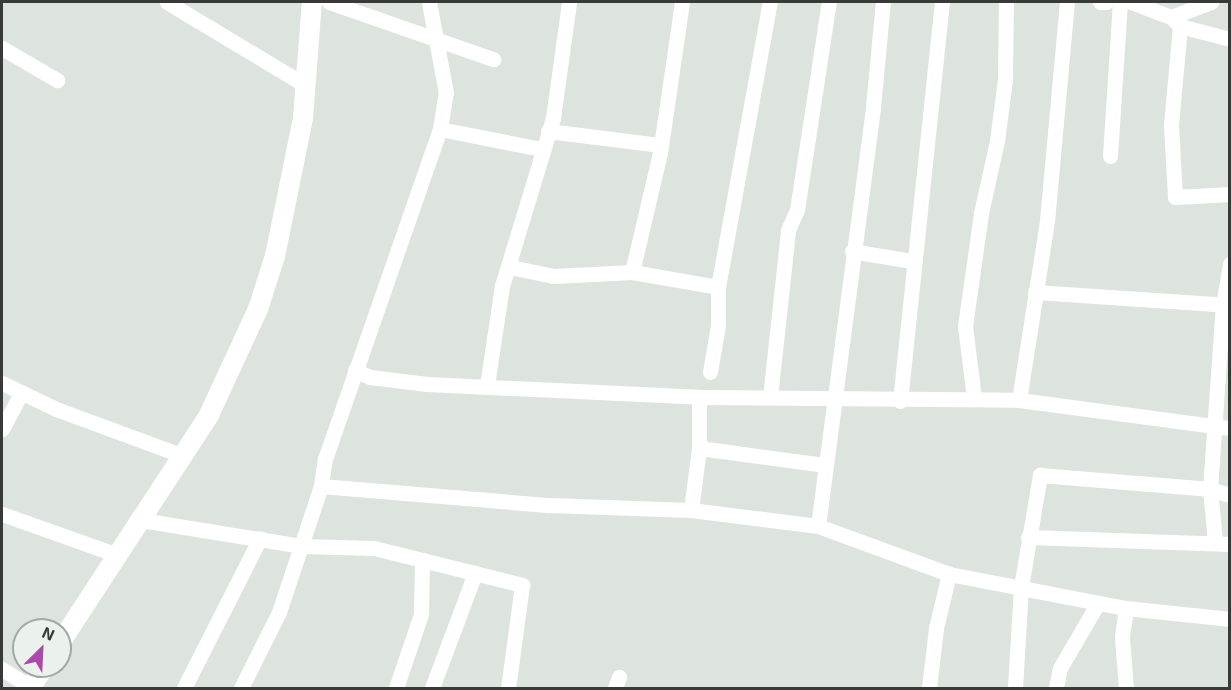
<!DOCTYPE html>
<style>
body{margin:0}
#map{position:relative;width:1231px;height:690px;overflow:hidden;background:#dde4dd;font-family:"Exo 2",sans-serif}
div>[style]{position:absolute}
[style*='--x']{left:calc(var(--x)*1px);top:calc(var(--y)*1px);width:calc(var(--w)*1px);rotate:calc(var(--a)*1deg)}
.minor>*{height:15px;margin:-7.5px;padding:0 7.5px;transform-origin:7.5px;border-radius:7.5px;background:#fff}
.major>*{height:20px;margin:-10px;padding:0 10px;transform-origin:10px;border-radius:10px;background:#fff}
span{translate:-50% -50%;white-space:nowrap;text-align:center;line-height:1.15;-webkit-text-stroke:6px #eaf2eb;paint-order:stroke}
.frame{position:absolute;inset:0;border:3px solid #373a37;pointer-events:none}
.north{position:absolute;left:12px;top:618px;width:60px;height:60px;box-sizing:border-box;background:#eaf2eb;border:2px solid #a2a8a3;border-radius:50%;rotate:24deg;font-size:16px;font-weight:700;line-height:24px;text-align:center;color:#373a37}
.north::after{content:'';display:block;margin:auto;width:21px;height:27px;background:#ae48ad;clip-path:polygon(50% 0,100% 100%,50% 72%,0 100%)}
</style>
<div id="map">
<div class="minor">
<i style="--x:167;--y:2;--w:163;--a:31"></i>
<i style="--x:329;--y:2;--w:174;--a:19.2"></i>
<i style="--x:1100;--y:2;--w:6;--a:0"></i>
<i style="--x:1131;--y:2;--w:43;--a:20.6"></i>
<i style="--x:1171;--y:17;--w:13;--a:45"></i>
<i style="--x:1180;--y:26;--w:52;--a:14.6"></i>
<i style="--x:1171;--y:17;--w:43;--a:-20.6"></i>
<i style="--x:1180;--y:26;--w:99;--a:95.2"></i>
<i style="--x:1171;--y:125;--w:72;--a:86.8"></i>
<i style="--x:1175;--y:197;--w:55;--a:-3.1"></i>
<i style="--x:2;--y:48;--w:64;--a:30.2"></i>
<i style="--x:440;--y:129;--w:103;--a:11.2"></i>
<i style="--x:548;--y:131;--w:114;--a:7.1"></i>
<i style="--x:1110;--y:156;--w:154;--a:-86.3"></i>
<i style="--x:852;--y:251;--w:61;--a:9.5"></i>
<i style="--x:510;--y:267;--w:45;--a:11.6"></i>
<i style="--x:554;--y:276;--w:78;--a:-2.9"></i>
<i style="--x:632;--y:272;--w:87;--a:9.9"></i>
<i style="--x:632;--y:272;--w:122;--a:-76.8"></i>
<i style="--x:660;--y:153;--w:153;--a:-81.7"></i>
<i style="--x:1035;--y:292;--w:195;--a:3.8"></i>
<i style="--x:355;--y:370;--w:17;--a:25"></i>
<i style="--x:370;--y:377;--w:57;--a:7"></i>
<i style="--x:427;--y:384;--w:272;--a:2.7"></i>
<i style="--x:699;--y:397;--w:320;--a:0.5"></i>
<i style="--x:1019;--y:400;--w:213;--a:7.6"></i>
<i style="--x:710;--y:372;--w:48;--a:-80.3"></i>
<i style="--x:718;--y:325;--w:38;--a:-90"></i>
<i style="--x:718;--y:287;--w:290;--a:-79.7"></i>
<i style="--x:2;--y:383;--w:60;--a:25.7"></i>
<i style="--x:56;--y:409;--w:136;--a:20.2"></i>
<i style="--x:487;--y:385;--w:100;--a:-81.4"></i>
<i style="--x:502;--y:286;--w:176;--a:-73.1"></i>
<i style="--x:553;--y:118;--w:117;--a:-82.1"></i>
<i style="--x:770;--y:397;--w:168;--a:-83.8"></i>
<i style="--x:788;--y:230;--w:22;--a:-66"></i>
<i style="--x:797;--y:210;--w:210;--a:-81.3"></i>
<i style="--x:974;--y:398;--w:73;--a:-97.1"></i>
<i style="--x:965;--y:326;--w:114;--a:-81.9"></i>
<i style="--x:981;--y:213;--w:74;--a:-77.5"></i>
<i style="--x:997;--y:141;--w:63;--a:-82.6"></i>
<i style="--x:1005;--y:79;--w:77;--a:-89.3"></i>
<i style="--x:1019;--y:400;--w:181;--a:-81.1"></i>
<i style="--x:1047;--y:221;--w:220;--a:-84.8"></i>
<i style="--x:900;--y:401;--w:401;--a:-84"></i>
<i style="--x:2;--y:429;--w:40;--a:-62"></i>
<i style="--x:699;--y:448;--w:126;--a:7.7"></i>
<i style="--x:321;--y:486;--w:229;--a:4.8"></i>
<i style="--x:549;--y:505;--w:142;--a:2"></i>
<i style="--x:691;--y:510;--w:128;--a:7.2"></i>
<i style="--x:818;--y:526;--w:140;--a:20.1"></i>
<i style="--x:949;--y:574;--w:180;--a:10.9"></i>
<i style="--x:1126;--y:608;--w:105;--a:6"></i>
<i style="--x:691;--y:510;--w:63;--a:-82.6"></i>
<i style="--x:699;--y:448;--w:51;--a:-90"></i>
<i style="--x:2;--y:514;--w:123;--a:19.5"></i>
<i style="--x:141;--y:520;--w:163;--a:9.2"></i>
<i style="--x:302;--y:546;--w:72;--a:1.6"></i>
<i style="--x:374;--y:548;--w:153;--a:14"></i>
<i style="--x:522;--y:585;--w:104;--a:97.7"></i>
<i style="--x:818;--y:526;--w:423;--a:-82.5"></i>
<i style="--x:873;--y:107;--w:105;--a:-84.6"></i>
<i style="--x:1028;--y:537;--w:202;--a:2"></i>
<i style="--x:1215;--y:541;--w:52;--a:-95.5"></i>
<i style="--x:1210;--y:489;--w:184;--a:-86"></i>
<i style="--x:1223;--y:305;--w:42;--a:-80.3"></i>
<i style="--x:2;--y:669;--w:34;--a:32"></i>
<i style="--x:184;--y:688;--w:168;--a:-63.1"></i>
<i style="--x:241;--y:688;--w:85;--a:-63.4"></i>
<i style="--x:279;--y:612;--w:133;--a:-71.6"></i>
<i style="--x:321;--y:486;--w:27;--a:-82"></i>
<i style="--x:325;--y:459;--w:349;--a:-70.8"></i>
<i style="--x:440;--y:129;--w:36;--a:-81"></i>
<i style="--x:446;--y:93;--w:93;--a:-100.6"></i>
<i style="--x:396;--y:688;--w:78;--a:-71.3"></i>
<i style="--x:421;--y:614;--w:54;--a:-88.9"></i>
<i style="--x:432;--y:688;--w:123;--a:-69.5"></i>
<i style="--x:615;--y:688;--w:12;--a:-70"></i>
<i style="--x:929;--y:688;--w:60;--a:-83.3"></i>
<i style="--x:936;--y:628;--w:56;--a:-76.5"></i>
<i style="--x:1015;--y:688;--w:101;--a:-86.6"></i>
<i style="--x:1021;--y:587;--w:114;--a:-80.4"></i>
<i style="--x:1040;--y:475;--w:171;--a:4.7"></i>
<i style="--x:1210;--y:489;--w:21;--a:17"></i>
<i style="--x:1056;--y:688;--w:20;--a:-79"></i>
<i style="--x:1060;--y:668;--w:75;--a:-59.7"></i>
<i style="--x:1126;--y:688;--w:51;--a:-94.5"></i>
<i style="--x:1122;--y:637;--w:29;--a:-82"></i>
</div>
<div class="major">
<i style="--x:60;--y:643;--w:272;--a:-56.8"></i>
<i style="--x:209;--y:415;--w:117;--a:-65.2"></i>
<i style="--x:258;--y:309;--w:56;--a:-72.2"></i>
<i style="--x:275;--y:256;--w:141;--a:-78.5"></i>
<i style="--x:303;--y:118;--w:116;--a:-85.6"></i>
<i style="--x:30;--y:688;--w:27;--a:-56"></i>
</div>
<div class="frame"></div>
<div class="north">N</div>
</div>
